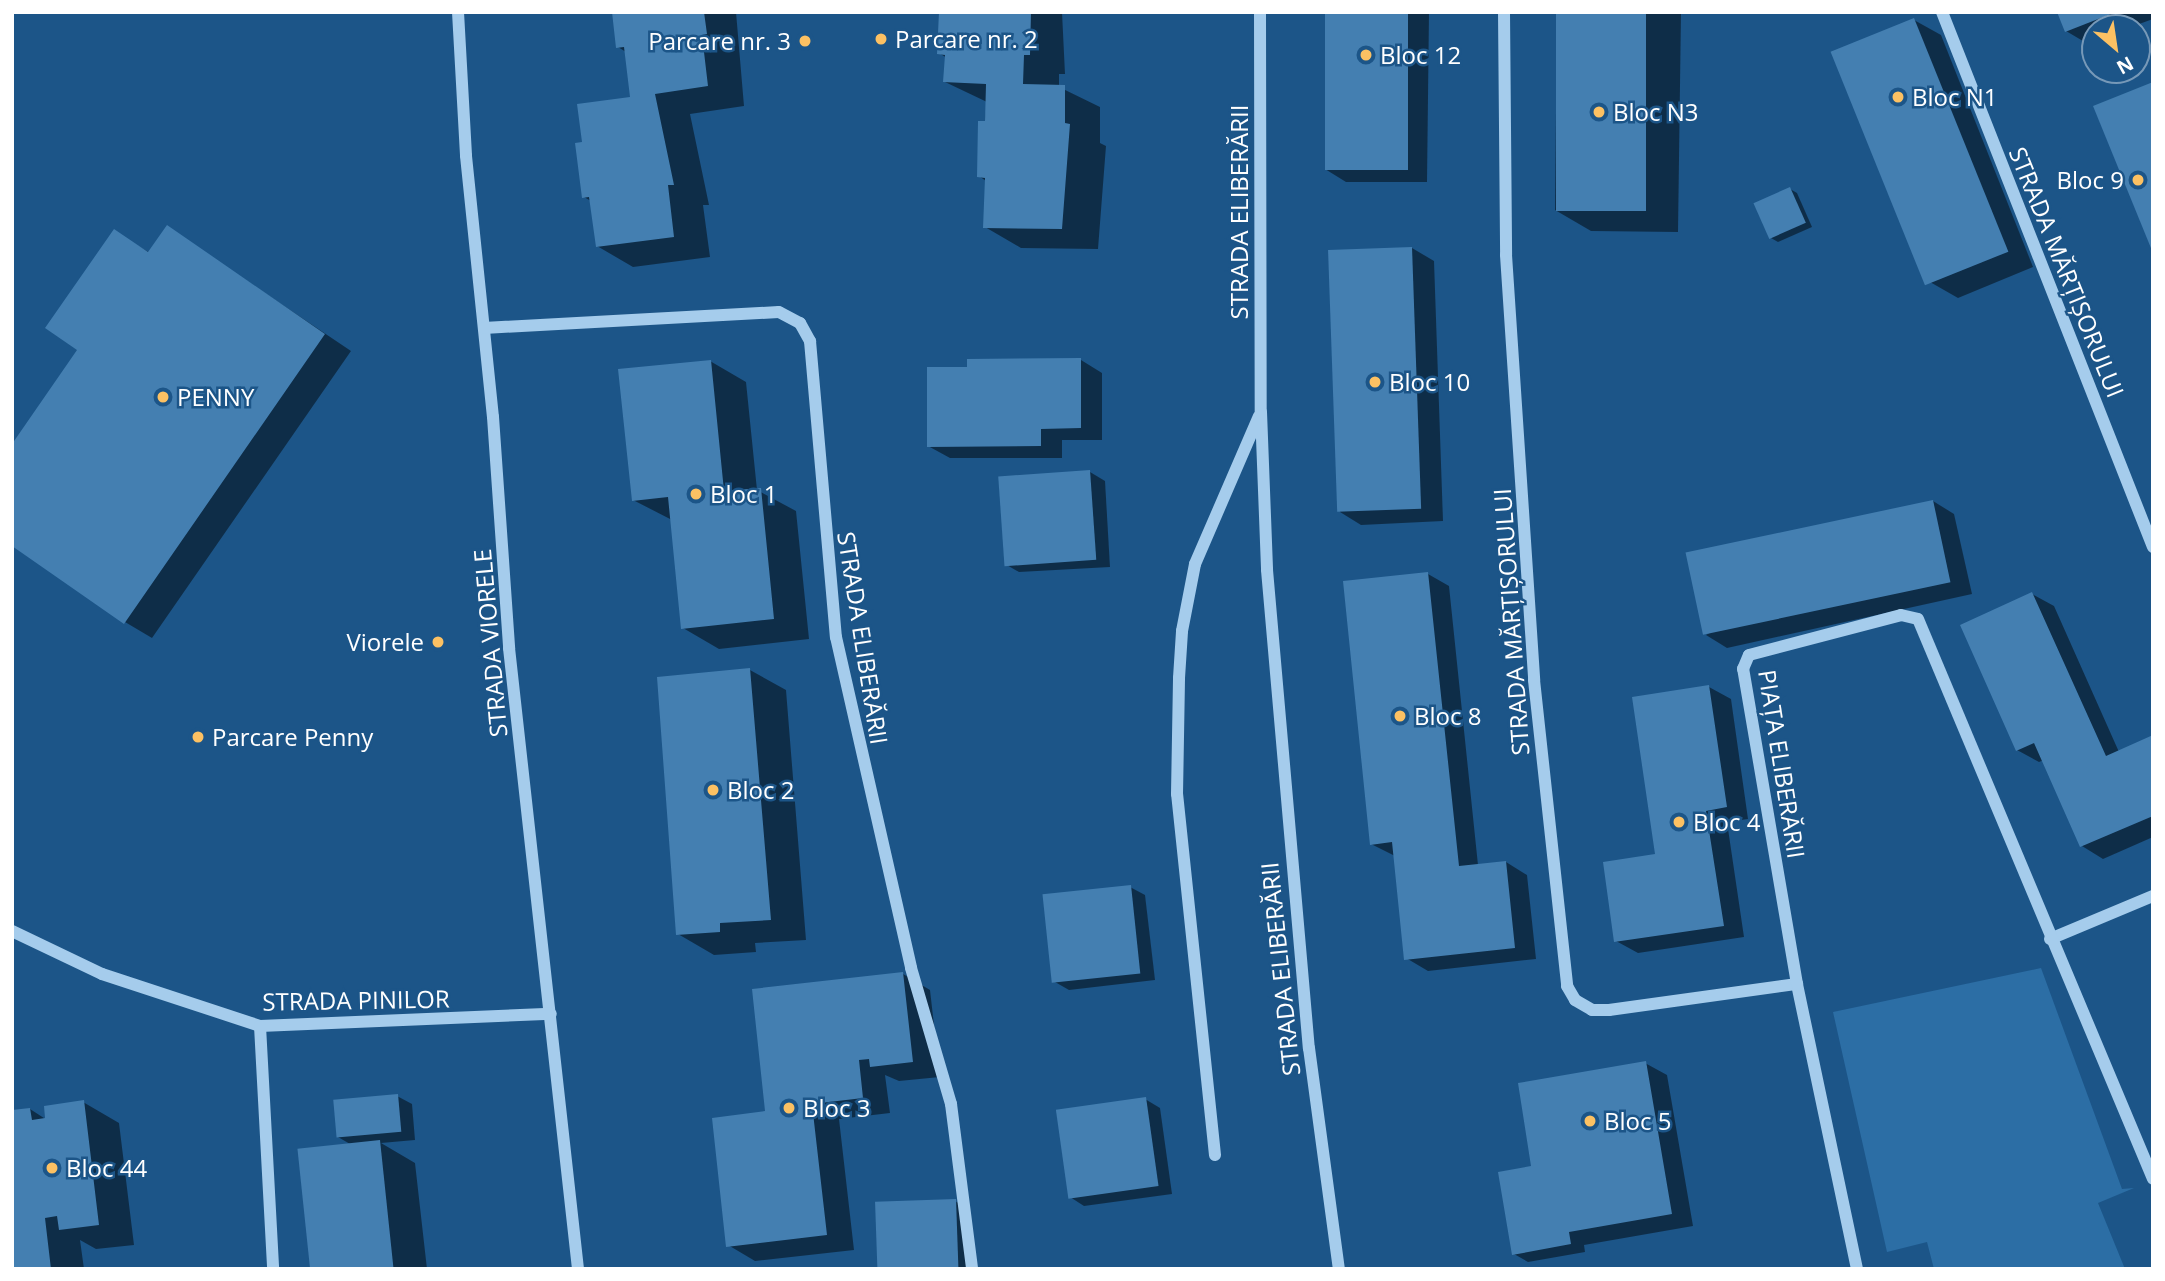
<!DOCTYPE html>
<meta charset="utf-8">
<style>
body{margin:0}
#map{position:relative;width:2165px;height:1281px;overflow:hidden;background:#1c5588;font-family:"Open Sans",sans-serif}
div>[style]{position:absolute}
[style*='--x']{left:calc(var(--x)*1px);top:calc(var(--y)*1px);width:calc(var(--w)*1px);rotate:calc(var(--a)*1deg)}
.green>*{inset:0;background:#2c6ea5}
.shadow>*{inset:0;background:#0007}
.building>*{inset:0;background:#447fb1;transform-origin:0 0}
.minor>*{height:12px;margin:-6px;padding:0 6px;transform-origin:6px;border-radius:6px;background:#a5ccec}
.dots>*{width:19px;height:19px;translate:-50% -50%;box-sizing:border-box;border:4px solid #1c5588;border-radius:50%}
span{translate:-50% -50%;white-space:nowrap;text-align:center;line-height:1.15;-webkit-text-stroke:5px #1c5588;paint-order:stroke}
.poi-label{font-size:24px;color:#fff}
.left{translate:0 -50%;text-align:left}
.right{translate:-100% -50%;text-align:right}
.street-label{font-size:24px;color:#fff}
.frame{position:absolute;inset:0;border:14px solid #fff;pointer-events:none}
.north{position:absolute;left:2081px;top:14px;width:70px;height:70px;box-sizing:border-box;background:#1c5588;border:2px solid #7799b8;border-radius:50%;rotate:151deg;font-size:19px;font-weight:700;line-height:28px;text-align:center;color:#fff}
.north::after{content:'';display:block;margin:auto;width:24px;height:32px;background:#fcc163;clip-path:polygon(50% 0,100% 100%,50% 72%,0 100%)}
</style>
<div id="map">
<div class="green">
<i style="clip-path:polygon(2041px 968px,2122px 1189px,2134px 1188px,2098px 1203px,2125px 1269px,1934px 1269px,1927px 1242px,1887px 1252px,1833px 1012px)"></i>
</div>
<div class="shadow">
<i style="clip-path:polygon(613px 12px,736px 12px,744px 106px,690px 114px,709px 205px,703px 205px,710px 257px,633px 267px,597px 246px,591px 201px,584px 197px,584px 143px,632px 98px,626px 52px,618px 47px)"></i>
<i style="clip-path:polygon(940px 12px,1062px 12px,1065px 74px,1059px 74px,1059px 87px,1100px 107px,1100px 143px,1106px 146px,1098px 249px,1021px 248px,985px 227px,986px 181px,979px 176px,987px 102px,945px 82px,947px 58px,939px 53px)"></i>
<i style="clip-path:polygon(1326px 12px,1429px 12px,1427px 182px,1346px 182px,1325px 169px)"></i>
<i style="clip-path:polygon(1557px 12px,1681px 12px,1678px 232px,1591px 231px,1555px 210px)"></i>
<i style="clip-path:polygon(2059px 12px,2152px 12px,2153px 19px,2128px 28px,2095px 28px,2095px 41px,2088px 44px,2066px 31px)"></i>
<i style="clip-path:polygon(1914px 20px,1941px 35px,2033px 267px,1958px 298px,1930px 282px)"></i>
<i style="clip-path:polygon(1790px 189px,1797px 193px,1812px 227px,1778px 242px,1771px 238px)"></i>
<i style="clip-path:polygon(167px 227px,351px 351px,152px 638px,125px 622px,80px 350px,115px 232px,150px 253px)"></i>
<i style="clip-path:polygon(1412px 248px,1434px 261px,1443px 521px,1361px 525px,1340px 512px)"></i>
<i style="clip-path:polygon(1081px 360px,1102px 373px,1102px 440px,1062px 440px,1062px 458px,950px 458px,928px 446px,969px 368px)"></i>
<i style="clip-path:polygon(710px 361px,746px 382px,757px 490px,796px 511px,809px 639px,719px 649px,683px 628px,672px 520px,633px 500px)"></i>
<i style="clip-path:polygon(1090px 472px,1105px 481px,1110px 567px,1019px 572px,1005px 564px)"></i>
<i style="clip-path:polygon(1933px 501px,1954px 514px,1972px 594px,1727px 648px,1706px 635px)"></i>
<i style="clip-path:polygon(1428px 574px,1449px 586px,1478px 865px,1506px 862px,1527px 875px,1536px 959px,1428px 971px,1406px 958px,1395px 856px,1371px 844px)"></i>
<i style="clip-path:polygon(2032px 594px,2054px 606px,2119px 752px,2153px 737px,2153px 837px,2103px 859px,2082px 846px,2044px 760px,2039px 762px,2017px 750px)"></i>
<i style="clip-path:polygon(750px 670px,786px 690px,806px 940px,755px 943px,756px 952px,714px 955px,678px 934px)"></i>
<i style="clip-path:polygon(1709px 687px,1731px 699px,1748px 819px,1727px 822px,1744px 937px,1638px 953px,1616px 941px,1657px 856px)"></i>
<i style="clip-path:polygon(1130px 887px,1145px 895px,1155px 980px,1069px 990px,1055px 982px)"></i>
<i style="clip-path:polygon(903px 974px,930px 990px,940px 1077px,899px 1081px,885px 1075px,890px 1113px,839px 1119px,854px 1250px,755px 1261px,728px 1245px,767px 1113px)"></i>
<i style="clip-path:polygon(1645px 1063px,1667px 1075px,1693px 1226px,1584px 1245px,1585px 1252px,1528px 1262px,1514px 1254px,1531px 1168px)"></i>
<i style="clip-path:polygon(397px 1096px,412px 1104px,415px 1140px,381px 1143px,415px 1163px,427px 1269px,313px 1269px,350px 1144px,338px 1137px)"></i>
<i style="clip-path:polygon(1145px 1099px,1160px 1108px,1172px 1194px,1084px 1206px,1070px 1197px)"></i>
<i style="clip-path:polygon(83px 1102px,119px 1123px,134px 1245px,96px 1249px,80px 1240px,84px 1269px,12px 1269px,30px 1109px,47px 1120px)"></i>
<i style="clip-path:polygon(955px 1201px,970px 1210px,972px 1269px,879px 1269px)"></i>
</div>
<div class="building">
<i style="clip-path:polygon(612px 12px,704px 12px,707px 34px,702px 35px,708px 86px,655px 94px,674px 185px,668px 185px,674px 237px,596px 247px,589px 197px,582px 198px,575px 143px,582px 142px,577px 104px,630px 97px,624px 47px,616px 48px)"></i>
<i style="clip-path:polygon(939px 12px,1031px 12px,1030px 55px,1024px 55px,1023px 84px,1065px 85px,1065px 123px,1070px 124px,1062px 229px,983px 228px,985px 178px,977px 177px,978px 121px,985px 121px,986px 84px,943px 82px,945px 55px,937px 54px)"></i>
<i style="left:1325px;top:12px;width:83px;height:158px"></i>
<i style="left:1556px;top:12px;width:90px;height:199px"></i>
<i style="clip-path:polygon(2057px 12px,2116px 12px,2065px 32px)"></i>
<i style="left:1914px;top:18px;width:252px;height:90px;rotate:68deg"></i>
<i style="clip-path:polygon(2153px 82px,2153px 253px,2093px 106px)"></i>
<i style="left:1790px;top:187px;width:39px;height:40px;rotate:66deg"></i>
<i style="clip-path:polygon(167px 225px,325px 334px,124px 624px,12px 546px,12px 444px,77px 350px,45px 328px,114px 229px,148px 252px)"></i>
<i style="left:1412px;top:247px;width:262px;height:84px;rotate:88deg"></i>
<i style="clip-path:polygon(1081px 358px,1081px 428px,1041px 429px,1041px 446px,927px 447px,927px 367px,967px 367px,967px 359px)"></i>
<i style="clip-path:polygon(711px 360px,724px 491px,761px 488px,774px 619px,681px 629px,668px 497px,632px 501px,618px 369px)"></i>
<i style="left:1090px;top:470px;width:90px;height:92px;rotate:86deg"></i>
<i style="left:1933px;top:500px;width:84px;height:253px;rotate:78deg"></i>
<i style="clip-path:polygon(1428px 572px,1459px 866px,1506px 861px,1515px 948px,1404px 960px,1392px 842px,1370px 845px,1343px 581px)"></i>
<i style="clip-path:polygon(2032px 592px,2106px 756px,2153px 735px,2153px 816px,2080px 847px,2034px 743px,2016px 751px,1960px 625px)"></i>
<i style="clip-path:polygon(750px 668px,771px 920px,720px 923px,720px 932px,676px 935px,657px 677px)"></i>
<i style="clip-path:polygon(1709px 685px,1727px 807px,1706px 811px,1724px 926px,1614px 942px,1603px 862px,1655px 854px,1632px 697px)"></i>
<i style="left:1131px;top:885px;width:89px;height:89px;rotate:84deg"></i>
<i style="clip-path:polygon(903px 972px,913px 1062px,870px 1067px,869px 1059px,859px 1060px,863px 1098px,812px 1104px,827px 1235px,726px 1247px,712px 1118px,765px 1111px,752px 989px)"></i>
<i style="clip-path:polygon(1646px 1061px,1672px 1214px,1569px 1232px,1571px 1244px,1512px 1255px,1498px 1172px,1531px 1166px,1518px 1083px)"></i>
<i style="left:398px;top:1094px;width:38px;height:65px;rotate:85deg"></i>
<i style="left:1146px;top:1097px;width:90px;height:91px;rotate:82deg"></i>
<i style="clip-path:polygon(84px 1100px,99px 1225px,59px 1230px,57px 1216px,45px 1218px,51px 1269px,12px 1269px,12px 1110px,30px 1108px,32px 1120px,45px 1118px,44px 1106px)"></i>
<i style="left:380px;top:1140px;width:130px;height:83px;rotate:84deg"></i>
<i style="left:956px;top:1199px;width:70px;height:81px;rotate:88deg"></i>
</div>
<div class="minor">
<i style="--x:458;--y:12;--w:144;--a:86.8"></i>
<i style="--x:466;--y:156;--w:262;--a:84.1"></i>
<i style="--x:493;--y:417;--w:232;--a:86"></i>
<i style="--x:509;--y:648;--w:625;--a:83.66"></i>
<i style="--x:1260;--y:12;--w:400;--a:89.9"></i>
<i style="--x:1261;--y:412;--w:158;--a:87.8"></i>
<i style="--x:1267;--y:570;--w:480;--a:85"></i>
<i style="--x:1309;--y:1048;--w:223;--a:82.3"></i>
<i style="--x:1504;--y:12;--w:243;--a:89.5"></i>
<i style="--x:1506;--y:255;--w:426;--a:86.2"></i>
<i style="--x:1534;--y:680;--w:308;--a:83.8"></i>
<i style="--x:1567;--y:986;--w:16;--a:60"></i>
<i style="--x:1575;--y:1000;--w:20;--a:30"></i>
<i style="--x:1592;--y:1010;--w:17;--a:0"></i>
<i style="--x:1609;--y:1010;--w:190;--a:-7.9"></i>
<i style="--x:1942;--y:12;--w:575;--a:68.48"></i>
<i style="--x:484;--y:328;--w:295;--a:-3.1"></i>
<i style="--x:779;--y:312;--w:24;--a:28"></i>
<i style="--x:800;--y:323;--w:21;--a:61"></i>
<i style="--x:810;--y:341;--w:297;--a:85"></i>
<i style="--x:836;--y:637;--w:339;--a:77.2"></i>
<i style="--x:911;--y:968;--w:142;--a:73.6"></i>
<i style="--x:951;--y:1104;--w:166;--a:82.7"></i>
<i style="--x:12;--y:931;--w:100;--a:25.5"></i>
<i style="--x:102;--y:974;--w:166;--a:18.2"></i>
<i style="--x:260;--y:1026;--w:291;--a:-2.4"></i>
<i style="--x:2050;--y:939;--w:112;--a:-22.7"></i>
<i style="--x:260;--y:1026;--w:243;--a:86.9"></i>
<i style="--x:1215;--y:1155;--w:363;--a:-96"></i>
<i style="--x:1177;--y:794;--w:116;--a:-89"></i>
<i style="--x:1179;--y:678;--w:47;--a:-86.3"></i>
<i style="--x:1182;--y:631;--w:68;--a:-79"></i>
<i style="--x:1195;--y:564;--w:161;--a:-66.6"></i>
<i style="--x:1857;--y:1269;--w:291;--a:-101.9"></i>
<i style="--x:1797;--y:984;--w:320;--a:-99.7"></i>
<i style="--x:1743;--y:669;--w:15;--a:-67"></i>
<i style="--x:1749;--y:655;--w:157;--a:-14.7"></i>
<i style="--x:1901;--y:615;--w:17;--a:13"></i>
<i style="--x:1918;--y:619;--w:607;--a:67.23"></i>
</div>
<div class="dots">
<i style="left:881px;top:39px;background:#fcc163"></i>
<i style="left:805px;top:41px;background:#fcc163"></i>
<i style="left:1366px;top:55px;background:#fcc163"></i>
<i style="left:1898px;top:97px;background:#fcc163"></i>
<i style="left:1599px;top:112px;background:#fcc163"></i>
<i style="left:2138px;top:180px;background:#fcc163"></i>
<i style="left:1375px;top:382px;background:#fcc163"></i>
<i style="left:163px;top:397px;background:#fcc163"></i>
<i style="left:696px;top:494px;background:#fcc163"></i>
<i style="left:438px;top:642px;background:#fcc163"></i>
<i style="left:1400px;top:716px;background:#fcc163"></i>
<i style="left:198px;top:737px;background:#fcc163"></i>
<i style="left:713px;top:790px;background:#fcc163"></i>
<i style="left:1679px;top:822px;background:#fcc163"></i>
<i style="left:789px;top:1108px;background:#fcc163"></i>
<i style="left:1590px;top:1121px;background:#fcc163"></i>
<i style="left:52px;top:1168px;background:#fcc163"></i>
</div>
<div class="poi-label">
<span class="left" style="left:895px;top:39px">Parcare nr. 2</span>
<span class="right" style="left:791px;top:41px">Parcare nr. 3</span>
<span class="left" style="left:1380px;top:55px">Bloc 12</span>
<span class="left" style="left:1912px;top:97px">Bloc N1</span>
<span class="left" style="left:1613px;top:112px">Bloc N3</span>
<span class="right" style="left:2124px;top:180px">Bloc 9</span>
<span class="left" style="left:1389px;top:382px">Bloc 10</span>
<span class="left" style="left:177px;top:397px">PENNY</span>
<span class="left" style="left:710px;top:494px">Bloc 1</span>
<span class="right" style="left:424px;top:642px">Viorele</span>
<span class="left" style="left:1414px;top:716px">Bloc 8</span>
<span class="left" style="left:212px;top:737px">Parcare Penny</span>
<span class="left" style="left:727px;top:790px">Bloc 2</span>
<span class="left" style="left:1693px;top:822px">Bloc 4</span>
<span class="left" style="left:803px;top:1108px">Bloc 3</span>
<span class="left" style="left:1604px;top:1121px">Bloc 5</span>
<span class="left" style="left:66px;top:1168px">Bloc 44</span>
</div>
<div class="street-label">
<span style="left:1239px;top:212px;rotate:-90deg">STRADA ELIBERĂRII</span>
<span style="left:2067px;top:272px;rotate:68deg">STRADA MĂRȚIȘORULUI</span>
<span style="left:1511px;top:622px;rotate:-94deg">STRADA MĂRȚIȘORULUI</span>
<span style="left:863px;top:638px;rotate:81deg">STRADA ELIBERĂRII</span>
<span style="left:490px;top:643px;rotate:-95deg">STRADA VIORELE</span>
<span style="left:1782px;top:764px;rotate:81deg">PIAȚA ELIBERĂRII</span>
<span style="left:1280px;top:969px;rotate:-96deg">STRADA ELIBERĂRII</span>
<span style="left:356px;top:1000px;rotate:-1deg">STRADA PINILOR</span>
</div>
<div class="frame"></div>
<div class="north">N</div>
</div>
